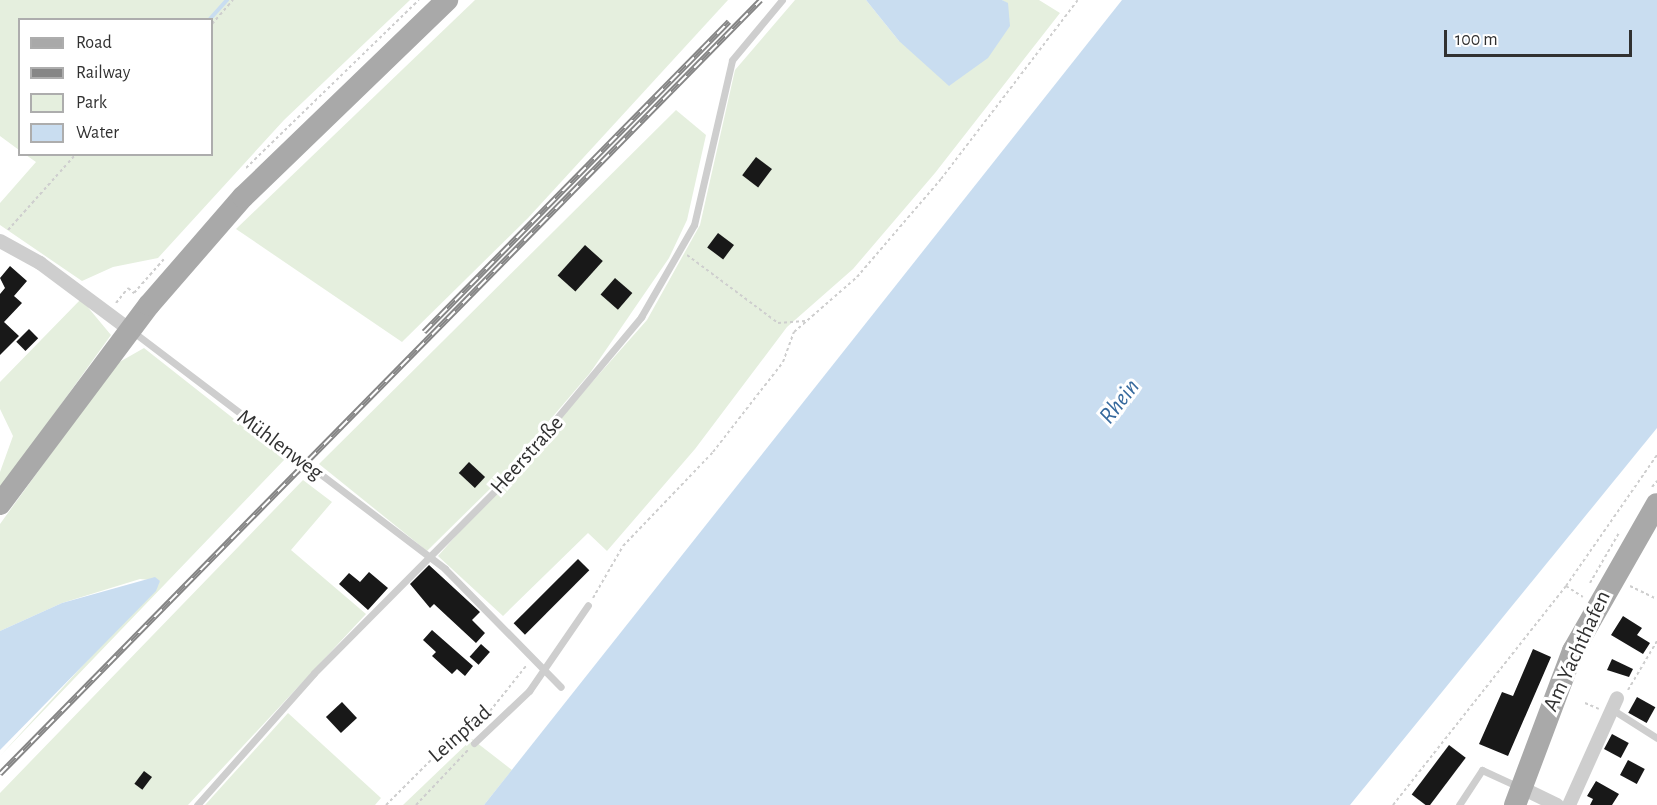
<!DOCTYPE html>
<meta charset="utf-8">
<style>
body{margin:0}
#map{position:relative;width:1657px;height:805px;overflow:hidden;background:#fff;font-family:"Alegreya Sans",sans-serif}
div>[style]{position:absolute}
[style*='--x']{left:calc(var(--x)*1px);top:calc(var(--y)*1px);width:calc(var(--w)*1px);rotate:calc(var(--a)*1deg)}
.green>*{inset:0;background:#e5efde}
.water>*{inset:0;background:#c9ddf0}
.stream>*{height:4px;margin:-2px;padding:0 2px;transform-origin:2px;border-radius:2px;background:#c9ddf0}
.building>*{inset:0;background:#181818;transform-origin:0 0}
.path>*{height:2px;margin-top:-1px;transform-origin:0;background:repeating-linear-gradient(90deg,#cecece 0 3px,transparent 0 6px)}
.lane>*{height:7px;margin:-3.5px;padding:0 3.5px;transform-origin:3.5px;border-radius:3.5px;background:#cecece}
.street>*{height:14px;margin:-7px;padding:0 7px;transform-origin:7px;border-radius:7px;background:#cecece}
.primary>*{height:22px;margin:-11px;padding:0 11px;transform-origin:11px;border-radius:11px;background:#a9a9a9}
.rail>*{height:6px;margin-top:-3px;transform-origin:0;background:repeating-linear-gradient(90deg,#fff 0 11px,#868686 0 22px);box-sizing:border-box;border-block:2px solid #868686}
span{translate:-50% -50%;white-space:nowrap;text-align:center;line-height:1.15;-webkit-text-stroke:6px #fff;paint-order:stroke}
.street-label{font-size:22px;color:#313131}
.water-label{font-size:24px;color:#36699d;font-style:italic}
.legend{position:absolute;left:18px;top:18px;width:195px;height:138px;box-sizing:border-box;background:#fff;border:2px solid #adadad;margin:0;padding:8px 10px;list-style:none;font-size:18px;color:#313131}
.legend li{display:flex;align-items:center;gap:12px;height:30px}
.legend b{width:30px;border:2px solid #adadad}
.scale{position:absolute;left:1444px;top:30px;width:188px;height:27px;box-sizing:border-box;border:3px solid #313131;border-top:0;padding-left:8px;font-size:18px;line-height:21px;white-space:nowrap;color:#313131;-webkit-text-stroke:4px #fff;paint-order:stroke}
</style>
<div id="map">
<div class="green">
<i style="clip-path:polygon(0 0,410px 0,284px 120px,158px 258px,113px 267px,82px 281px,0 225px,0 203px,36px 162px,26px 155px,212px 154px,212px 20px,20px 20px,19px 150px,0 136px)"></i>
<i style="clip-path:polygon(475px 0,728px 0,528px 218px,402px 342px,236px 229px)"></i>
<i style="clip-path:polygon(795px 0,866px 0,899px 41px,1008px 4px,1002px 0,1039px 0,1060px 13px,935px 173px,853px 269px,787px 327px,695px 449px,607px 551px,588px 533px,503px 616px,438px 556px,647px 320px,700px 225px,735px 70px)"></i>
<i style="clip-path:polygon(676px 110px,706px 135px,687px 220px,669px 258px,590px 373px,496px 483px,427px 551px,319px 464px)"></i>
<i style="clip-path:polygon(81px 299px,111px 335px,0 489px,0 472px,13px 436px,0 409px,0 382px)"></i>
<i style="clip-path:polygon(144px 348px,285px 459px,0 756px,160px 581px,140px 579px,62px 603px,0 631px,0 524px,116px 364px)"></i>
<i style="clip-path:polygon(303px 480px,332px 502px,291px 550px,366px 614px,188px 805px,0 805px,0 793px)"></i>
<i style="clip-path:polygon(288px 713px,381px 798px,375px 805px,205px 805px)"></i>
<i style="clip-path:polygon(472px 739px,512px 770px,484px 805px,403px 805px)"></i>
</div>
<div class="water">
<i style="clip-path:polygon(866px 0,1002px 0,1008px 3px,1010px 26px,988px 58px,949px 86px,899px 41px)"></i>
<i style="clip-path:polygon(1122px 0,1657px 0,1657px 428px,1350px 805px,484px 805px)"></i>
<i style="clip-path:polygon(155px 577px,160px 581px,156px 591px,0 750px,0 631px,62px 603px)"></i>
</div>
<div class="stream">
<i style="--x:209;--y:20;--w:27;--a:-48"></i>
</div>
<div class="building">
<i style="left:756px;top:157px;width:20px;height:23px;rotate:37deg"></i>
<i style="left:718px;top:233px;width:20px;height:18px;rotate:37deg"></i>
<i style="left:585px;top:245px;width:24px;height:41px;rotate:42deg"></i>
<i style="clip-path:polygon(10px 266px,27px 281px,14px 296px,22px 303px,4px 322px,19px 336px,0 355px,0 294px,5px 288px,0 278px)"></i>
<i style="left:615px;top:278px;width:23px;height:22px;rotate:41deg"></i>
<i style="left:29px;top:329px;width:13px;height:18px;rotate:45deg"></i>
<i style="left:469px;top:462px;width:22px;height:15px;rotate:43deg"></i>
<i style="left:578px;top:559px;width:16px;height:91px;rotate:45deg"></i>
<i style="clip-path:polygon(429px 565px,480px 612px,472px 620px,485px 633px,476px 643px,434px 604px,430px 608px,410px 584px)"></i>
<i style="clip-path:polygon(369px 572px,388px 588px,368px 610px,339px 584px,349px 573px,360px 582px)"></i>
<i style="clip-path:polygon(1623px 616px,1642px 628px,1637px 635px,1650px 643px,1643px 654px,1611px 635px)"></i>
<i style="clip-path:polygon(432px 630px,473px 666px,465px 676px,457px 669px,452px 674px,432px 656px,436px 652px,423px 640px)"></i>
<i style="left:481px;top:644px;width:12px;height:17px;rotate:42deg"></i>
<i style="clip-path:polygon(1533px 649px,1551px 657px,1508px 756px,1479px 744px,1502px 692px,1513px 696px)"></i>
<i style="clip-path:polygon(1612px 659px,1633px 669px,1629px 677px,1607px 670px)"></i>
<i style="left:1637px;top:697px;width:21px;height:18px;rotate:29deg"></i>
<i style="left:342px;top:702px;width:22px;height:22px;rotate:47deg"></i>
<i style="left:1612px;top:734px;width:19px;height:17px;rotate:28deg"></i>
<i style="left:1449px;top:745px;width:21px;height:62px;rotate:37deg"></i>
<i style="left:1628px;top:760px;width:19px;height:17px;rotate:28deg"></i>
<i style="left:144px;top:771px;width:10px;height:16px;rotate:37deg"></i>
<i style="clip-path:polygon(1596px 781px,1619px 794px,1612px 805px,1590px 805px,1593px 799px,1587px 796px)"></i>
</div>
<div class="path">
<i style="--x:212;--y:24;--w:32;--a:-49"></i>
<i style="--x:246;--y:168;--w:241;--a:-44.2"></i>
<i style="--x:8;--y:230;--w:102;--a:-48.2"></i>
<i style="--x:687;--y:255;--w:114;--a:36.8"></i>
<i style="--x:778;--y:323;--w:27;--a:-4"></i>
<i style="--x:134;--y:293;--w:45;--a:-48.6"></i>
<i style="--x:116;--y:303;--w:19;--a:-51"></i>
<i style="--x:128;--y:288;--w:8;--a:40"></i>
<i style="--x:1652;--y:487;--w:8;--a:-50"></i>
<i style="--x:1590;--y:583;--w:58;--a:-59.9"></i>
<i style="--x:1566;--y:586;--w:160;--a:-55.2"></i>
<i style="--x:1630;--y:586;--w:30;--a:26"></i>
<i style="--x:593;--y:598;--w:60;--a:-60"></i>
<i style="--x:623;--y:546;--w:130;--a:-46.2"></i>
<i style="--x:713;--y:452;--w:114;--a:-52.1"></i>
<i style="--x:783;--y:362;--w:32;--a:-70"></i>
<i style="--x:794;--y:332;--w:84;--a:-41.1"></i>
<i style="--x:857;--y:277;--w:129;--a:-49.4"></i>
<i style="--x:941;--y:179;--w:225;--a:-52.6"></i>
<i style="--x:1628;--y:690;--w:57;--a:-59.4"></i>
<i style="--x:1585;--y:703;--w:15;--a:23"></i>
<i style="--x:386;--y:805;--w:98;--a:-45"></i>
<i style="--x:455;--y:736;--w:43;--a:-35.5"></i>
<i style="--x:490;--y:711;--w:58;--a:-51.3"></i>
<i style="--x:416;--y:805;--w:76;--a:-46.6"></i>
<i style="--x:1393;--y:805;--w:279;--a:-51.7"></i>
<i style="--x:1566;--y:586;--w:20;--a:33"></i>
</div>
<div class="lane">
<i style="--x:132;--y:331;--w:393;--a:37.2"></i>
<i style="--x:445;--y:569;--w:165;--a:45.5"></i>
<i style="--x:1610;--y:708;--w:56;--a:32.6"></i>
<i style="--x:474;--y:743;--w:76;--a:-43.4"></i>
<i style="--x:529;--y:691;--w:104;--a:-55.5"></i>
<i style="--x:197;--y:805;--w:176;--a:-48.4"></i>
<i style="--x:314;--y:673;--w:262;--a:-45.2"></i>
<i style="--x:499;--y:487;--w:222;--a:-50.1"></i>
<i style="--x:641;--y:317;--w:106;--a:-60.1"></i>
<i style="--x:694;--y:225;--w:169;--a:-77"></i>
<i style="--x:732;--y:60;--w:78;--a:-50.2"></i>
<i style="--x:1459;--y:805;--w:42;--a:-56.7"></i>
<i style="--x:1482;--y:770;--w:41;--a:24.7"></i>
</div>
<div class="street">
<i style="--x:0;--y:241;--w:46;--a:28.8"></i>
<i style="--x:40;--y:263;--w:112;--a:36.7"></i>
<i style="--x:1522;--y:788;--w:39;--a:26"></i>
<i style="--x:1569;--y:805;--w:117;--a:-65.8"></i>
</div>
<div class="primary">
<i style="--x:0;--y:504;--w:249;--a:-53.2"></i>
<i style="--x:149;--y:305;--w:143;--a:-49"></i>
<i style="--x:243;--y:197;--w:284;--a:-44"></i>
<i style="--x:1515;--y:805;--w:165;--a:-69.4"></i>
<i style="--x:1573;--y:651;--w:169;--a:-60.3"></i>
</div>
<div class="rail">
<i style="--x:424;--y:332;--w:435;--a:-45.5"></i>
<i style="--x:0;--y:774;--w:1085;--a:-45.49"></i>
</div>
<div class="street-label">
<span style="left:280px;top:445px;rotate:37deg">Mühlenweg</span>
<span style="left:527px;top:455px;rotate:-48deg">Heerstraße</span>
<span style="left:1577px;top:651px;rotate:-65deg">Am Yachthafen</span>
<span style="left:460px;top:734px;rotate:-41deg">Leinpfad</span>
</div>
<div class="water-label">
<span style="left:1120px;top:402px;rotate:-52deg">Rhein</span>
</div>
<ul class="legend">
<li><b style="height:8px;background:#a9a9a9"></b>Road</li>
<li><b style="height:8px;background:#868686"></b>Railway</li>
<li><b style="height:16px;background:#e5efde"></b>Park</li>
<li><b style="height:16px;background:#c9ddf0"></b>Water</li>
</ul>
<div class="scale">100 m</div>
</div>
